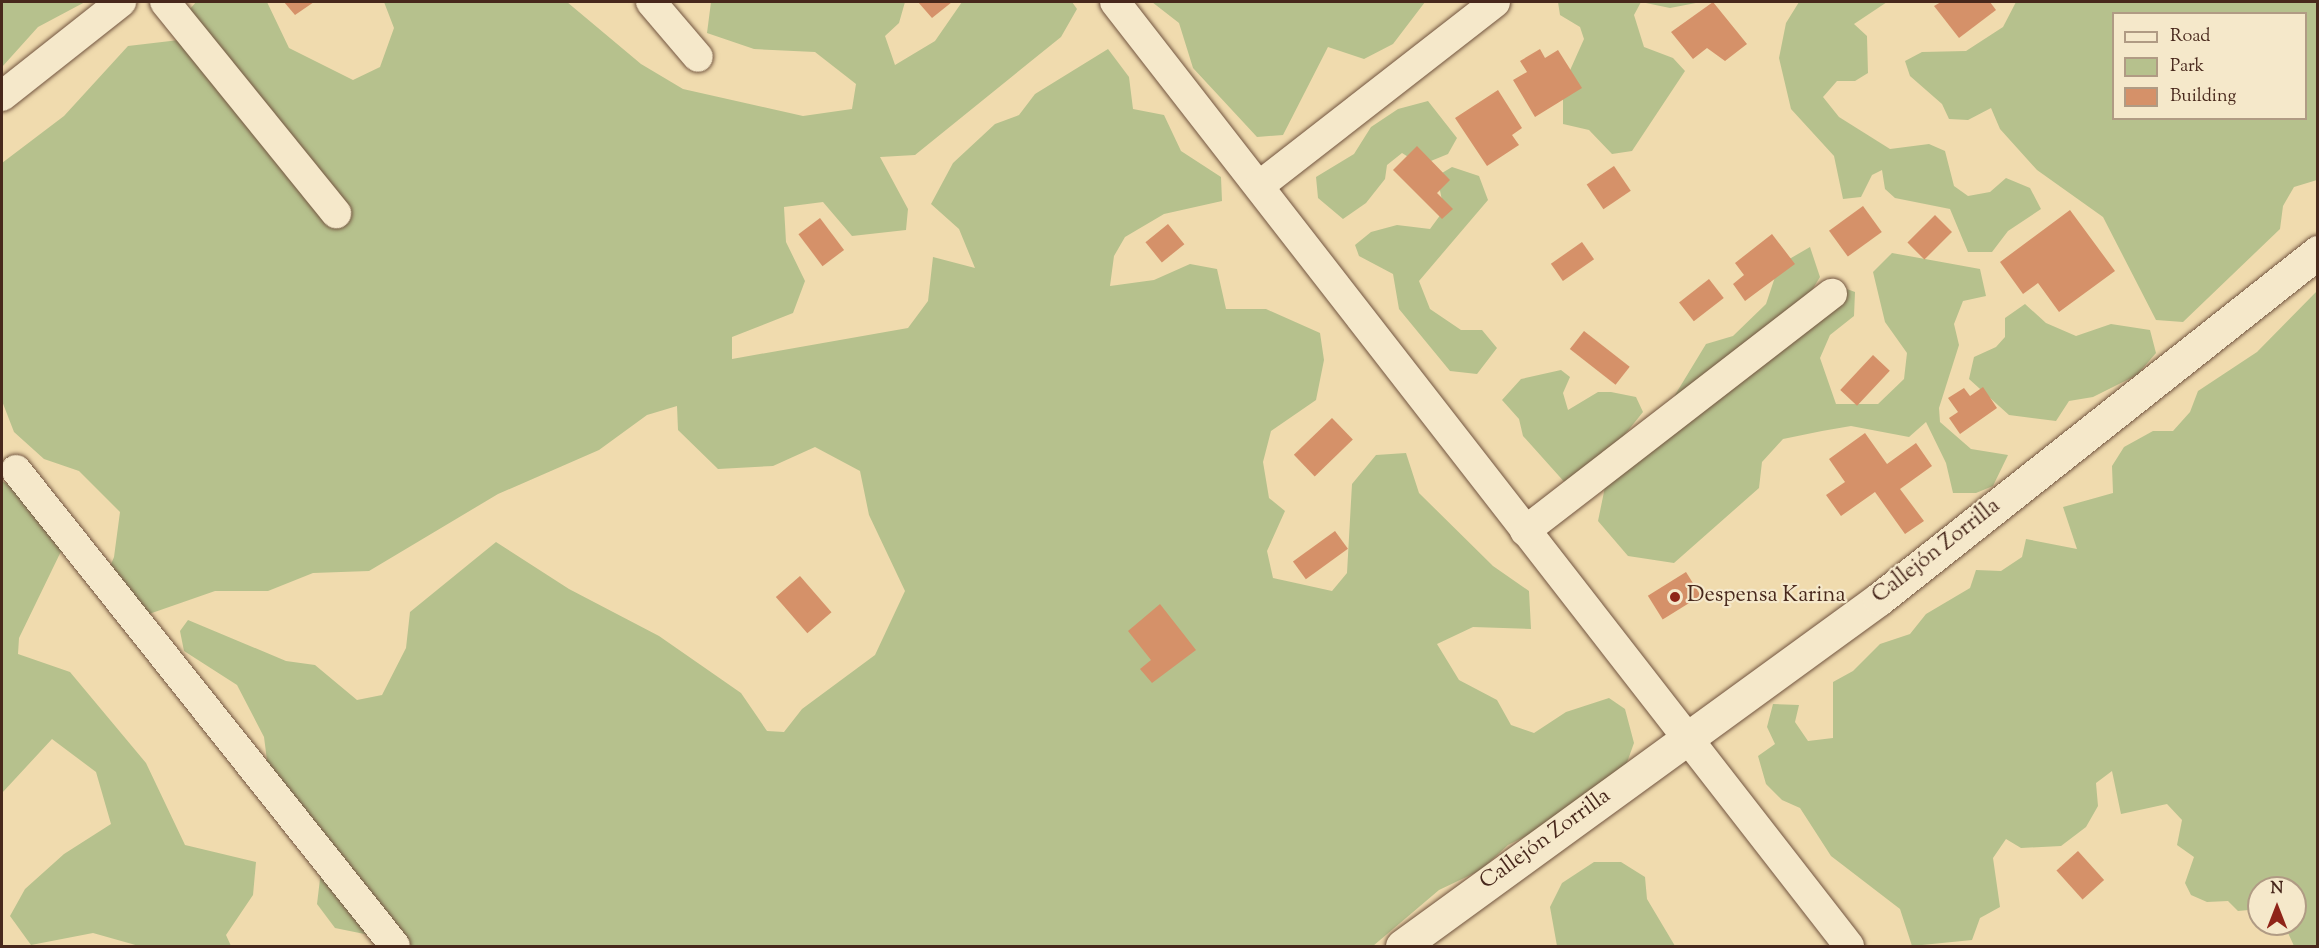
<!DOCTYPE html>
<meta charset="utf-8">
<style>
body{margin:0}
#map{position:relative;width:2319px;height:948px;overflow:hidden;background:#f0dbae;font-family:"Sorts Mill Goudy",serif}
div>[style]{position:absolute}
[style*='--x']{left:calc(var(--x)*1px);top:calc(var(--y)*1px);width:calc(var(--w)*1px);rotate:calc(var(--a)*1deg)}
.green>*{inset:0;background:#b6c18d}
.building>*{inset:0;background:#d59169;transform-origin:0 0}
.roads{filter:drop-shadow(0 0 2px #725540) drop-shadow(0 0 2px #725540)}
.street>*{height:30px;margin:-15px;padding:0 15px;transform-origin:15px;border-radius:15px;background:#f5e8ca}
.secondary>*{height:33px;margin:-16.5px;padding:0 16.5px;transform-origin:16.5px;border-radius:16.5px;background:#f5e8ca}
.dots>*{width:16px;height:16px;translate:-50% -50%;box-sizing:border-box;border:3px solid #f5e8ca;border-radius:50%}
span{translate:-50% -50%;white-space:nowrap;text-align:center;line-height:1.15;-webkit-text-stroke:4.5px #f5e8ca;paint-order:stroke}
.street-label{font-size:22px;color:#48281c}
.poi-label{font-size:22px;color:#48281c}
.left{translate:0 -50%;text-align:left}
.frame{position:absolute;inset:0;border:3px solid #48281c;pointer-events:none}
.legend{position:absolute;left:2112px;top:12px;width:195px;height:108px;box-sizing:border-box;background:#f5e8ca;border:2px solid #b09b84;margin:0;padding:8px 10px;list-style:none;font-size:18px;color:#48281c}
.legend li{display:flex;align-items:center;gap:12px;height:30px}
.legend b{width:30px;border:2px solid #b09b84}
.north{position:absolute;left:2247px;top:876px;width:60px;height:60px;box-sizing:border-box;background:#f5e8ca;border:2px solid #b09b84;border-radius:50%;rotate:0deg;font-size:16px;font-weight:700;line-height:24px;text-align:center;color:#48281c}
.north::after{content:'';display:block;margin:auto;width:21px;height:27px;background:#8f2418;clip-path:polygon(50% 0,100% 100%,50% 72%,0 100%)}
</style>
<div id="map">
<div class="green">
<i style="clip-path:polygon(2px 2px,85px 2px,38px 27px,2px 67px)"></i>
<i style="clip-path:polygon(196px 2px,267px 2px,289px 48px,353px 80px,380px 67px,394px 28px,384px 2px,567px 2px,641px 64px,683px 89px,803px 116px,852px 109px,856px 84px,815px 52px,754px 49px,707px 33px,711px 2px,905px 2px,899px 23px,885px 36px,895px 65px,935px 41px,962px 2px,1072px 2px,1077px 9px,1061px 37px,915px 155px,880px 157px,908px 209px,906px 230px,852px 236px,823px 202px,784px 207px,786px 242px,805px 281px,793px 313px,732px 337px,732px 359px,908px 328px,928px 301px,933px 257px,975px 268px,959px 229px,931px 204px,953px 163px,995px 124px,1019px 115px,1035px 94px,1108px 49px,1129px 77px,1133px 109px,1164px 115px,1181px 151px,1221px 177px,1222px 201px,1164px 214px,1125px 237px,1114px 256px,1110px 286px,1154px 280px,1190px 264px,1217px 269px,1226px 309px,1266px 309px,1320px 333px,1324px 360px,1316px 400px,1271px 431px,1263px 462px,1269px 498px,1285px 511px,1267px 551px,1273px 578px,1332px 591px,1347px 573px,1352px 484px,1376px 455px,1406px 453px,1419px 493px,1493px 566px,1529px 591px,1531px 629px,1473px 627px,1437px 644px,1459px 680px,1497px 700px,1511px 725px,1534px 733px,1566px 712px,1609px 698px,1625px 709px,1634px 743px,1625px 768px,1552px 823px,1508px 845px,1481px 870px,1439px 890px,1373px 946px,400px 946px,394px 940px,335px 928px,317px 904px,323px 854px,273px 807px,264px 737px,237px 685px,184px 651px,180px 631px,188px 620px,286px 661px,315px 665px,357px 700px,382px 695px,406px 648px,410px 612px,496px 542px,569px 589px,659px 636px,741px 693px,767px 731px,784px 732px,802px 709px,875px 655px,905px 591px,869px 515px,860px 471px,815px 447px,773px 466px,718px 469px,678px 430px,677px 406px,647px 415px,599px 450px,498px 494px,369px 571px,313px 573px,268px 591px,215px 591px,149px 614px,100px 591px,114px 557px,120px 512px,79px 471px,44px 459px,14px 432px,2px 401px,2px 163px,64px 116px,128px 46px,179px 40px,184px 16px)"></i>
<i style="clip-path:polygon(1152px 2px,1425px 2px,1393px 44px,1364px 59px,1328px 47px,1283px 135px,1257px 137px,1193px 68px,1179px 23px)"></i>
<i style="clip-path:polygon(1558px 2px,1701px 2px,1670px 8px,1641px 2px,1634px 15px,1644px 47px,1673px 58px,1685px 71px,1632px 151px,1612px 154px,1589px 130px,1563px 124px,1563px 86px,1584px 39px,1580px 27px,1560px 15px)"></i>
<i style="clip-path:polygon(1799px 2px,1887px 2px,1854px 24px,1867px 36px,1868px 73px,1855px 81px,1837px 81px,1823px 97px,1839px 117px,1890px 149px,1929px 144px,1945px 151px,1954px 186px,1968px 196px,1990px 192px,2006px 178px,2030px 188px,2041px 209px,2008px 231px,1992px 252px,1968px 252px,1950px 209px,1895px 198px,1885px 189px,1882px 170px,1872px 175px,1861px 197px,1843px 199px,1834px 156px,1791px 109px,1779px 58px,1786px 23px)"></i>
<i style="clip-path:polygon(evenodd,2016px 2px,2317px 2px,2317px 180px,2294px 187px,2283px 206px,2280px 229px,2183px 322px,2156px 320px,2103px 217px,2037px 170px,2000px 129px,1991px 108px,1968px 120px,1949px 119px,1942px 104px,1910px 76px,1905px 61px,1922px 52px,1966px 51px,2003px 27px,2016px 2px,2114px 14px,2306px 14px,2306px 118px,2114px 118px,2114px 14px)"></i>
<i style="clip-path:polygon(1428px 101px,1457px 138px,1448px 154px,1421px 165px,1402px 153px,1387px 165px,1385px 179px,1366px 203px,1343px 219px,1318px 198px,1316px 177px,1354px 154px,1371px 127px,1398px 109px)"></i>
<i style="clip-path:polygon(1452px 167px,1479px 176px,1488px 200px,1419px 281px,1430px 309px,1461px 330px,1482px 330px,1497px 348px,1477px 374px,1450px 371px,1399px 309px,1393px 274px,1359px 256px,1355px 245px,1371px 232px,1397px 225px,1430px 229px,1444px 210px,1437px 176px)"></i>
<i style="clip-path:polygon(1810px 247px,1820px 277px,1801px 308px,1831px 283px,1855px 292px,1854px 316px,1830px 335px,1820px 358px,1836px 404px,1878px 404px,1904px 379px,1907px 353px,1885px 322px,1873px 272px,1892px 253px,1980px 269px,1986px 296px,1963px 301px,1954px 324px,1959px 345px,1939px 408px,1940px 422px,1971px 449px,2008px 455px,1993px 486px,1976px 493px,1953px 493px,1946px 463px,1926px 422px,1909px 437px,1851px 426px,1822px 431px,1783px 439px,1762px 462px,1759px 488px,1674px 563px,1628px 556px,1598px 521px,1605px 487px,1666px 426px,1675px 395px,1706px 344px,1733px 336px,1766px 304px,1779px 265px)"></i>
<i style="clip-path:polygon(2317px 291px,2317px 946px,2294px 946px,2284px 924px,2295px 924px,2295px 888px,2259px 888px,2259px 909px,2238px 911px,2228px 901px,2207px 902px,2191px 895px,2185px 883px,2194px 857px,2177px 845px,2182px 820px,2167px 804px,2121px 814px,2112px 771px,2096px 783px,2098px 806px,2086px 827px,2061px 846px,2021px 848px,2006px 839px,1993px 858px,2000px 907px,1980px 918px,1972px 940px,1912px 946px,1900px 909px,1831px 856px,1800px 808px,1782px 800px,1766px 784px,1758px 756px,1775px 744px,1767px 727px,1773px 704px,1799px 705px,1795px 722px,1808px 741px,1833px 738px,1833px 682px,1853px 671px,1880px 644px,1910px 634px,1926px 614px,1970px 588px,1976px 570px,2001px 571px,2022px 557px,2026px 539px,2077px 549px,2063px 507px,2113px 493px,2112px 466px,2124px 447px,2153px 431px,2173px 431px,2190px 412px,2198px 391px,2257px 352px)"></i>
<i style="clip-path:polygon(2025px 304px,2046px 323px,2076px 336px,2111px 324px,2150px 330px,2156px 353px,2137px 375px,2093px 397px,2069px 401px,2056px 421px,2009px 415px,1969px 379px,1974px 357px,1996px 347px,2005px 337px,2005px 318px)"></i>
<i style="clip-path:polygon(1561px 370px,1570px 377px,1563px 393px,1568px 410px,1598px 392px,1611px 392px,1636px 397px,1643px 412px,1576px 495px,1523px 436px,1519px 419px,1502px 400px,1521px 379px)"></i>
<i style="clip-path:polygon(2px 481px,31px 498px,67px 539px,19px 638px,18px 654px,70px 672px,146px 763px,185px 845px,256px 862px,253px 895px,226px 935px,231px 946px,139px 946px,93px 933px,31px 945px,10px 916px,25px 889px,64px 854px,111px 824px,96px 772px,52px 739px,2px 793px)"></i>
<i style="clip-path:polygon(1594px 862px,1621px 862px,1645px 877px,1647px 899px,1675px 946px,1557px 946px,1550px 907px,1562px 883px)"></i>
</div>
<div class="building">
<i style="clip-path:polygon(284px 2px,314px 2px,295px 15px)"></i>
<i style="clip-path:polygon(918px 2px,952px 2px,932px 18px)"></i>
<i style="clip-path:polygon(1713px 2px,1747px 44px,1725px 61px,1707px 48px,1693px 59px,1671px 32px)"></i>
<i style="clip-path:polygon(1941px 2px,1990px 2px,1996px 10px,1959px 38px,1934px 6px)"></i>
<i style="clip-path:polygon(1540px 49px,1545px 58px,1558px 50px,1582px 88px,1535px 117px,1513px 80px,1527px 72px,1520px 61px)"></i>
<i style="clip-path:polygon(1498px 90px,1522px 128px,1512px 135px,1519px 145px,1487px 166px,1455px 118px)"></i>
<i style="clip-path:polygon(1417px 146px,1450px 180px,1437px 193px,1453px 209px,1442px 219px,1393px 170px)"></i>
<i style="left:1614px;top:166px;width:30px;height:33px;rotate:56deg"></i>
<i style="left:1863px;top:206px;width:32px;height:42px;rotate:54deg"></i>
<i style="clip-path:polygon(2070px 210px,2115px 271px,2059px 312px,2038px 283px,2023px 294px,2000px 262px)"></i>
<i style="left:1935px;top:215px;width:24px;height:39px;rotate:45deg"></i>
<i style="left:820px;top:218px;width:40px;height:27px;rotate:53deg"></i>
<i style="left:1168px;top:224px;width:26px;height:29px;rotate:51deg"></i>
<i style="clip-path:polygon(1772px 234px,1795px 264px,1745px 301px,1733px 284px,1744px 275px,1735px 263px)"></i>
<i style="left:1582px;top:242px;width:21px;height:38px;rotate:55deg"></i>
<i style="left:1709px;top:279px;width:24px;height:38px;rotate:52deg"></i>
<i style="left:1584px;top:331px;width:58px;height:23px;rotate:38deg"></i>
<i style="left:1873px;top:355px;width:23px;height:48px;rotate:43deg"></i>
<i style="clip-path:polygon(1983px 387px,1997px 408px,1960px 434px,1949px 418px,1958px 412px,1948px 398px,1964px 388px,1970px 396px)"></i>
<i style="left:1332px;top:418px;width:30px;height:53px;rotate:46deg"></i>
<i style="clip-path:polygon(1865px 433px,1887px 464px,1916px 443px,1932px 466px,1900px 489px,1924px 521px,1905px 534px,1875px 492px,1841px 516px,1826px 495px,1845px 482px,1829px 459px)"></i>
<i style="left:1335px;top:531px;width:22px;height:52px;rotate:54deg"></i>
<i style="left:1686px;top:572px;width:28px;height:45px;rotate:58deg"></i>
<i style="left:800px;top:576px;width:48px;height:32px;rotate:49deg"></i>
<i style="clip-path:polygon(1160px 604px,1196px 650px,1152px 683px,1140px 669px,1151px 660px,1128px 631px)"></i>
<i style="left:2078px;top:851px;width:39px;height:29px;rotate:48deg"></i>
</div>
<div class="roads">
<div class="street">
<i style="--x:165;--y:2;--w:272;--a:51"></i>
<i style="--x:651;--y:2;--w:72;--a:49.5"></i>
<i style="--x:1115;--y:2;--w:1196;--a:52.13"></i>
<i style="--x:2;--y:96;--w:152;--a:-38.3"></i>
<i style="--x:1259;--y:186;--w:299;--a:-37.9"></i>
<i style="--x:16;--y:470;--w:608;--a:51.47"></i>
<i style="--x:1525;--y:531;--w:388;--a:-37.7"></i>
</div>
<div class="secondary">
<i style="--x:1402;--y:946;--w:590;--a:-36.03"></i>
<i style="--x:1879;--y:599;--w:560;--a:-38.32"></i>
</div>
</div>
<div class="dots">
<i style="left:1675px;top:597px;background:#8f2418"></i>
</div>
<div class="street-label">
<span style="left:1937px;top:552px;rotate:-38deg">Callejón Zorrilla</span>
<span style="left:1546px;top:840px;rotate:-36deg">Callejón Zorrilla</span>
</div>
<div class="poi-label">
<span class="left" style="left:1687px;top:597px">Despensa Karina</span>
</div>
<div class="frame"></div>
<ul class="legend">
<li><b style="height:8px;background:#f5e8ca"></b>Road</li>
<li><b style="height:16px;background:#b6c18d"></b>Park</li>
<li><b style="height:16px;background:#d59169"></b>Building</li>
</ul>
<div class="north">N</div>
</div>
